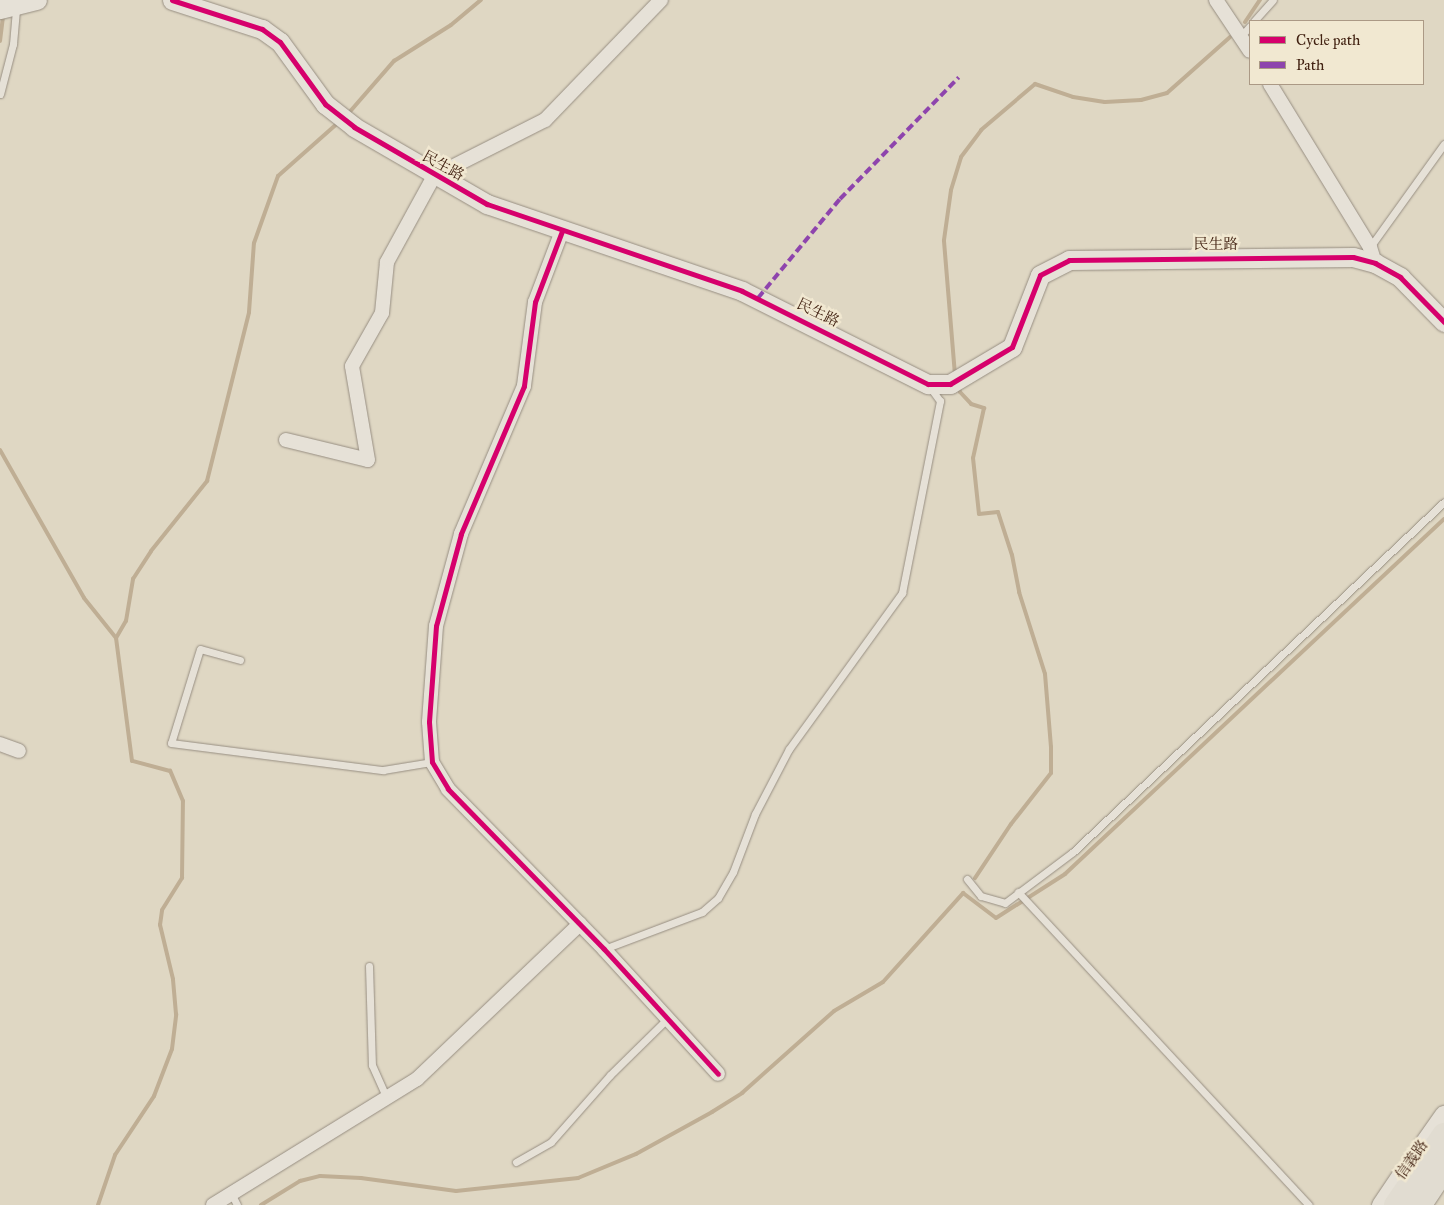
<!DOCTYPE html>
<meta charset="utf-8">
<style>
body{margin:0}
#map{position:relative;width:1444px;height:1205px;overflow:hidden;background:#dfd7c3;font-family:"IM FELL Great Primer","Noto Serif TC",serif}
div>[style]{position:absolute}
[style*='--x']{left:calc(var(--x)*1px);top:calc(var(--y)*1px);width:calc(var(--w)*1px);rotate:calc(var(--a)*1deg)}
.stream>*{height:4px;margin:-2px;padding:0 2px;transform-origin:2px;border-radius:2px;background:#bfae94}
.roads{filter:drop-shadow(0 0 1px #978e82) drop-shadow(0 0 1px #978e82)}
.lane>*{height:7px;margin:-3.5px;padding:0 3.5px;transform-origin:3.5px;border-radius:3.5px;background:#e6e1d7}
.street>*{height:14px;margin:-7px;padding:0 7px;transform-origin:7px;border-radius:7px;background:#e6e1d7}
.secondary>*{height:19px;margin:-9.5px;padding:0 9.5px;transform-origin:9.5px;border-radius:9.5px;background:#e6e1d7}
.highway>*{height:25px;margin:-12.5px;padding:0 12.5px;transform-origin:12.5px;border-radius:12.5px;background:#e1dcd1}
.quiet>*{height:4px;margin-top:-2px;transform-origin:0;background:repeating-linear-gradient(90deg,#8e44ad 0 8px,transparent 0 12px)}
.cycleway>*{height:5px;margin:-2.5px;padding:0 2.5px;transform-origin:2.5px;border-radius:2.5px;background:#d6006c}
span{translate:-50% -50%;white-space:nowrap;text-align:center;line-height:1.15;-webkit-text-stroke:5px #f1e8d1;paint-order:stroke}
.street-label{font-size:15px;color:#422212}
.legend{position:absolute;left:1249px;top:20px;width:175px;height:65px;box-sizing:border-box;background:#f1e8d1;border:1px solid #ab9985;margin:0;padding:6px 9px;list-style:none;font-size:15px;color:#422212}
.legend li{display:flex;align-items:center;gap:10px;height:25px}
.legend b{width:25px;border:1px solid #ab9985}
</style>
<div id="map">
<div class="stream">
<i style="--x:1245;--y:22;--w:27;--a:-56"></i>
<i style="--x:0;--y:41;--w:26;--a:-83"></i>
<i style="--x:347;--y:115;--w:72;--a:-49"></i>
<i style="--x:394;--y:61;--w:67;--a:-32.3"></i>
<i style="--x:451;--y:25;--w:39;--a:-40"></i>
<i style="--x:955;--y:375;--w:135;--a:-94.7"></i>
<i style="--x:944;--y:240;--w:50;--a:-82"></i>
<i style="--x:951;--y:190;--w:34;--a:-73"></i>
<i style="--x:961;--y:157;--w:34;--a:-53"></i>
<i style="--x:981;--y:130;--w:71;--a:-40.4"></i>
<i style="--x:1035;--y:84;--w:40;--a:18.9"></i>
<i style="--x:1073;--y:97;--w:32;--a:9"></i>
<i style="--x:1105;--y:102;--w:36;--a:-3"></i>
<i style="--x:1141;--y:100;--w:27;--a:-15"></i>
<i style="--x:1167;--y:93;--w:84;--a:-41.6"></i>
<i style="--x:958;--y:384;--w:8;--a:76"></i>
<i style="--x:960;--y:392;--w:16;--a:47"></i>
<i style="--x:971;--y:404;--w:14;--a:17"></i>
<i style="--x:984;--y:408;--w:51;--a:102.4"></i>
<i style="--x:973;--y:458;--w:56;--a:83.9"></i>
<i style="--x:979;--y:514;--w:19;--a:-6"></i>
<i style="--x:998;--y:512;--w:45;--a:72"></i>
<i style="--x:1012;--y:555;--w:38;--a:79"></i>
<i style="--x:1019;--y:592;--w:86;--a:72.4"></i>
<i style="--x:1045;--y:674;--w:73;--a:85.3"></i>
<i style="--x:1051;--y:747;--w:26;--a:90"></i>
<i style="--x:1051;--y:773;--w:65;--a:128.1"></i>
<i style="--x:1011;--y:824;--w:65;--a:123.7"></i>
<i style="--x:0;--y:450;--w:170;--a:60.4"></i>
<i style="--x:84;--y:598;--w:51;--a:51.3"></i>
<i style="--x:98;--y:1205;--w:53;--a:-71.2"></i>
<i style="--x:115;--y:1155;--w:71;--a:-56.5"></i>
<i style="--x:154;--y:1096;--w:50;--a:-69"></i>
<i style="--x:172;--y:1049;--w:35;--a:-83"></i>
<i style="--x:176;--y:1014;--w:35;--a:-95"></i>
<i style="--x:173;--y:979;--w:56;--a:-103.5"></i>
<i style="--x:160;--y:925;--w:15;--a:-82"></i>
<i style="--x:162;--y:910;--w:38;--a:-58"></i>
<i style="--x:182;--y:878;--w:77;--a:-89.3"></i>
<i style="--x:183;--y:801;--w:33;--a:-113"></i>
<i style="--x:170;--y:771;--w:39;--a:-165"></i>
<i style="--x:132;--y:761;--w:124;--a:-97.4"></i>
<i style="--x:116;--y:638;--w:20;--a:-60"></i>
<i style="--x:126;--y:621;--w:43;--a:-80.5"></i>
<i style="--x:133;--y:579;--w:33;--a:-57"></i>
<i style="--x:151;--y:551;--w:90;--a:-51.3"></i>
<i style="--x:207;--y:481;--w:174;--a:-76"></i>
<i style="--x:249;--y:312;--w:69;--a:-85.9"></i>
<i style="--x:254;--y:243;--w:71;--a:-70.3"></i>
<i style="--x:278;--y:176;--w:83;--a:-41.6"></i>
<i style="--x:261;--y:1205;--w:46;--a:-31.6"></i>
<i style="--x:300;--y:1181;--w:21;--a:-14"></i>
<i style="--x:320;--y:1176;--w:41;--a:2.8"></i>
<i style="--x:361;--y:1178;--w:96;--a:7.8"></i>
<i style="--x:456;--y:1191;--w:123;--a:-6.1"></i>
<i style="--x:578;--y:1178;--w:63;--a:-22.5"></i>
<i style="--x:636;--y:1154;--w:87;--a:-28.9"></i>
<i style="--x:712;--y:1112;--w:36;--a:-32"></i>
<i style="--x:742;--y:1093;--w:123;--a:-41.7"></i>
<i style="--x:834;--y:1011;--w:57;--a:-30.6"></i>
<i style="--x:883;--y:982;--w:120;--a:-48"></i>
<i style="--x:963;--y:893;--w:41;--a:37.1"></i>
<i style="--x:996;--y:918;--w:82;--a:-32.5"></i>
<i style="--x:1065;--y:874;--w:519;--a:-43.13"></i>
</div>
<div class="roads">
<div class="lane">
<i style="--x:1254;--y:21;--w:28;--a:-48"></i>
<i style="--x:1241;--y:36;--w:13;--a:-48"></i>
<i style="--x:0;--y:94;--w:52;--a:-75.4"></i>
<i style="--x:13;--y:44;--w:37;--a:-85"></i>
<i style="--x:1370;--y:247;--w:127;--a:-54.3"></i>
<i style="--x:240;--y:660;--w:41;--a:-164.6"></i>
<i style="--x:200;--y:649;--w:98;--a:107.1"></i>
<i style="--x:171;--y:743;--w:214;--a:7.3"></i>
<i style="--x:383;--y:770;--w:50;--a:-9.3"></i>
<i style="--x:967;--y:879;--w:22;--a:51"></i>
<i style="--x:981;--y:896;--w:25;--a:16"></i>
<i style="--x:1005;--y:903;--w:85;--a:-36.9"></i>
<i style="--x:1073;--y:852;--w:510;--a:-43.33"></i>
<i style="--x:1018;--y:892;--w:427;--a:47.1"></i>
<i style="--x:604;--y:949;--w:105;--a:-20.7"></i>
<i style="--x:702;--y:912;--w:21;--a:-41"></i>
<i style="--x:718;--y:898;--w:30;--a:-60"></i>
<i style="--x:733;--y:872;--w:62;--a:-69.2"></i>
<i style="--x:755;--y:814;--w:73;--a:-62.4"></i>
<i style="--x:789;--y:749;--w:193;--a:-54.1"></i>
<i style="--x:902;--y:593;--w:196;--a:-78.8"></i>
<i style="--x:940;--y:401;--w:17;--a:-126"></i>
<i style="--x:369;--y:966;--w:99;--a:88.3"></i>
<i style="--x:372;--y:1065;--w:36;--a:66"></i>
<i style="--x:516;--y:1162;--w:40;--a:-29.7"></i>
<i style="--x:551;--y:1142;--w:89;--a:-48.6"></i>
<i style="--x:610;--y:1075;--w:81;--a:-44.5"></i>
<i style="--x:231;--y:1193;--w:13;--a:63"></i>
</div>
<div class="street">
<i style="--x:1216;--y:0;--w:61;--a:56.3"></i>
<i style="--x:1270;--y:84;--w:191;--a:58.5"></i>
<i style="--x:1370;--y:247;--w:17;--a:73"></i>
<i style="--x:562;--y:231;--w:76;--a:110.8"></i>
<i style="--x:535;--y:302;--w:85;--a:97.5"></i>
<i style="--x:524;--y:386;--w:161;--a:113.1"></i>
<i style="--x:461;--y:534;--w:95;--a:105.2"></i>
<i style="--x:436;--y:626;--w:96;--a:94.2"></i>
<i style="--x:429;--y:722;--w:40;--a:85.7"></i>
<i style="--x:432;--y:762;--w:31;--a:59"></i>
<i style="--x:448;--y:789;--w:223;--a:45.7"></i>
<i style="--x:604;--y:949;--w:169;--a:47.6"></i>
<i style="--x:286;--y:440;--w:84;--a:13.7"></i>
<i style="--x:368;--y:460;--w:95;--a:-99.7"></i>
<i style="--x:352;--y:366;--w:61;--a:-60.5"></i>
<i style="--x:382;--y:313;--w:51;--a:-84.4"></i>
<i style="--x:387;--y:262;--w:98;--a:-61.3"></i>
<i style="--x:434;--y:176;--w:124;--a:-26.8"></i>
<i style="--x:545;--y:120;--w:167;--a:-46"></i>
<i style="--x:0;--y:744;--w:20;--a:20"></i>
<i style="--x:213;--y:1205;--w:240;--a:-31.7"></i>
<i style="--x:417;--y:1079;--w:225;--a:-43.6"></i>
</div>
<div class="secondary">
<i style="--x:172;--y:0;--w:95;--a:17.9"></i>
<i style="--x:262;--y:29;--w:22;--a:36"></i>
<i style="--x:280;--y:42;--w:77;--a:54"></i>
<i style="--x:325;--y:104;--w:37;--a:38"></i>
<i style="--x:354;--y:127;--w:154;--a:30.1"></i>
<i style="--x:487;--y:204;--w:269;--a:18.8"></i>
<i style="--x:742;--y:291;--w:208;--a:26.6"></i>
<i style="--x:928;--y:384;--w:22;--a:0"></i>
<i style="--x:950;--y:384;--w:72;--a:-30.8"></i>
<i style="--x:1012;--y:347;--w:77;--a:-68.7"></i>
<i style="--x:1040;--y:275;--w:33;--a:-27"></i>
<i style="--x:1069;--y:260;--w:284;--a:-0.6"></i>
<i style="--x:1353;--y:257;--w:23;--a:15"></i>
<i style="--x:1375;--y:263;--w:29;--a:29"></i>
<i style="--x:1400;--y:277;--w:63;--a:45.6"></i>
<i style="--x:0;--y:9;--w:38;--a:-14"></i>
<i style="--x:1422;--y:1146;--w:38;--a:-55"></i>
<i style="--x:1381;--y:1205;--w:34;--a:-56"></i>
</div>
<div class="highway">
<i style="--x:1396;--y:1205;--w:85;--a:-55.6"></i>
<i style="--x:1418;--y:1205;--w:47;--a:-56.3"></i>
</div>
</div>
<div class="quiet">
<i style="--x:758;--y:298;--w:129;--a:-50.4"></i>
<i style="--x:840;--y:199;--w:170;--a:-45.7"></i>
</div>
<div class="cycleway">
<i style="--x:172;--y:0;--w:95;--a:17.9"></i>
<i style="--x:262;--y:29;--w:22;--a:36"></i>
<i style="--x:280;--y:42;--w:77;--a:54"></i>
<i style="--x:325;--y:104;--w:37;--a:38"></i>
<i style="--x:354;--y:127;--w:154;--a:30.1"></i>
<i style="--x:487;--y:204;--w:269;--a:18.8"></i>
<i style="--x:742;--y:291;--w:208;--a:26.6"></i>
<i style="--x:928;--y:384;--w:22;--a:0"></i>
<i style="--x:950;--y:384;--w:72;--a:-30.8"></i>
<i style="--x:1012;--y:347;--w:77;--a:-68.7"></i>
<i style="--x:1040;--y:275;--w:33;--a:-27"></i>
<i style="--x:1069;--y:260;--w:284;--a:-0.6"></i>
<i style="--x:1353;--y:257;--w:23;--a:15"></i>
<i style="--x:1375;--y:263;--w:29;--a:29"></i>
<i style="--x:1400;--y:277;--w:63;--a:45.6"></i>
<i style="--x:562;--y:231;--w:76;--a:110.8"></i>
<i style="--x:535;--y:302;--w:85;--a:97.5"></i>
<i style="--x:524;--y:386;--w:161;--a:113.1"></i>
<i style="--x:461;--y:534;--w:95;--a:105.2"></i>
<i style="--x:436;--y:626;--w:96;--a:94.2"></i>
<i style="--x:429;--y:722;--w:40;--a:85.7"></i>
<i style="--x:432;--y:762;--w:31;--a:59"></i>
<i style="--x:448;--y:789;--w:223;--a:45.7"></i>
<i style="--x:604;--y:949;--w:169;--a:47.6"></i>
</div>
<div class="street-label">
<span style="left:443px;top:166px;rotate:29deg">民生路</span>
<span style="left:1216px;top:245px">民生路</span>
<span style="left:818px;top:313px;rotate:26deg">民生路</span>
<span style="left:1412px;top:1160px;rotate:-55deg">信義路</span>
</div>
<ul class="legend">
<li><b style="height:6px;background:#d6006c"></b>Cycle path</li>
<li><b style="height:6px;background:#8e44ad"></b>Path</li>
</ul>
</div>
